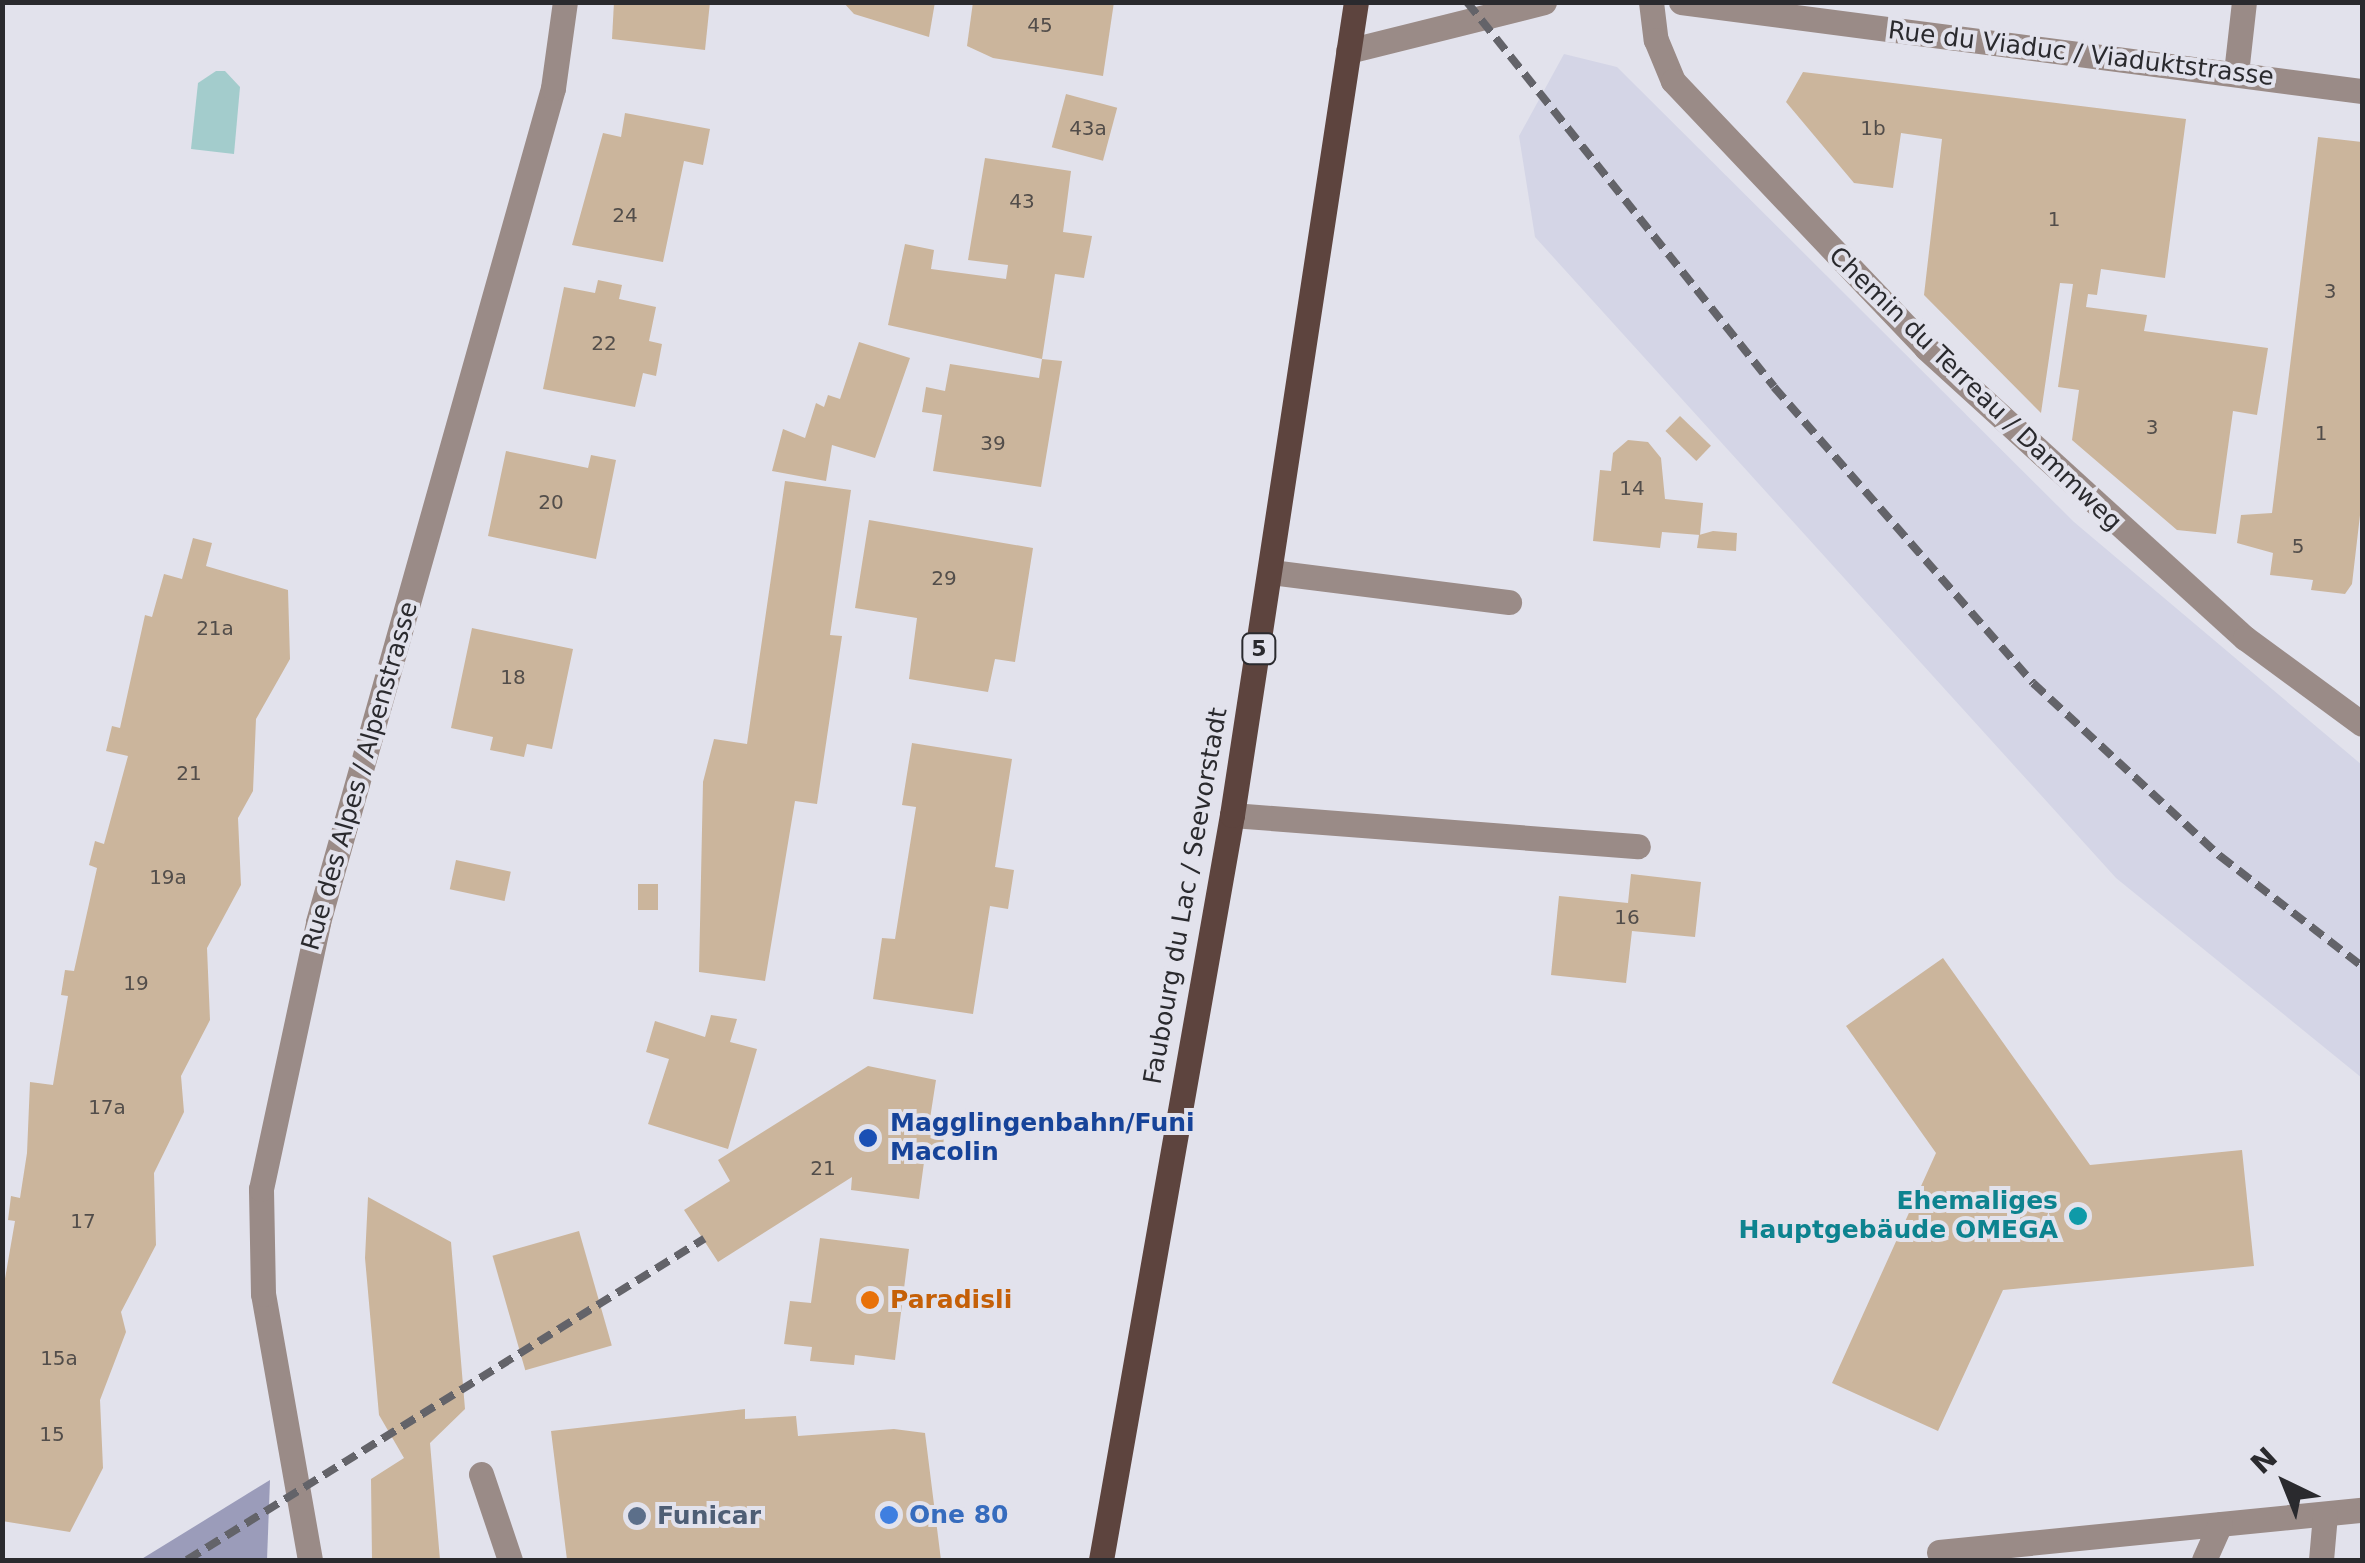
<!DOCTYPE html>
<meta charset="utf-8">
<style>
body{margin:0}
#map{position:relative;width:2365px;height:1563px;overflow:hidden;background:#e2e2ec;font-family:"DejaVu Sans",sans-serif}
div>[style]{position:absolute}
[style*='--x']{left:calc(var(--x)*1px);top:calc(var(--y)*1px);width:calc(var(--w)*1px);rotate:calc(var(--a)*1deg)}
.built>*{inset:0;background:#d4d5e6}
.forest>*{inset:0;background:#9b9cba}
.water>*{inset:0;background:#a3cccc}
.building>*{inset:0;background:#cbb59c;transform-origin:0 0}
.minor>*{height:25px;margin:-12.5px;padding:0 12.5px;transform-origin:12.5px;border-radius:12.5px;background:#9a8b87}
.major>*{height:25px;margin:-12.5px;padding:0 12.5px;transform-origin:12.5px;border-radius:12.5px;background:#5d443e}
.rail>*{height:8px;margin-top:-4px;transform-origin:0;background:repeating-linear-gradient(90deg,#636369 0 15px,transparent 0 23px)}
.dots>*{width:28px;height:28px;translate:-50% -50%;box-sizing:border-box;border:5px solid #e2e2ec;border-radius:50%}
span{translate:-50% -50%;white-space:nowrap;text-align:center;line-height:1.15;-webkit-text-stroke:8px #e2e2ec;paint-order:stroke}
.number-label{font-size:20px;color:#524d4a}
.number-label span{-webkit-text-stroke-width:0}
.shield-label span{padding:2px 8px;background:#e2e2ec;border:2px solid;border-radius:8px;-webkit-text-stroke-width:0}
.shield-label{font-size:22px;color:#2a2a2e;font-weight:700}
.street-label{font-size:25px;color:#2a2a2e}
.transit-label{font-size:25px;color:#164399;font-weight:700}
.left{translate:0 -50%;text-align:left}
.culture-label{font-size:25px;color:#0d838f;font-weight:700}
.right{translate:-100% -50%;text-align:right}
.food-label{font-size:25px;color:#c56008;font-weight:700}
.shop-label{font-size:25px;color:#366cbe;font-weight:700}
.service-label{font-size:25px;color:#4e5e75;font-weight:700}
.frame{position:absolute;inset:0;border:5px solid #2a2a2e;pointer-events:none}
.north{position:absolute;left:2235px;top:1433px;width:100px;height:100px;-webkit-text-stroke:8px #e2e2ec;paint-order:stroke;rotate:317deg;font-size:28px;font-weight:700;line-height:40px;text-align:center;color:#2a2a2e}
.north::after{content:'';display:block;margin:auto;width:35px;height:45px;background:#2a2a2e;clip-path:polygon(50% 0,100% 100%,50% 72%,0 100%)}
</style>
<div id="map">
<div class="built">
<i style="clip-path:polygon(1564px 54px,1617px 67px,2074px 522px,2362px 765px,2362px 1078px,2116px 878px,1535px 237px,1519px 136px)"></i>
</div>
<div class="forest">
<i style="clip-path:polygon(270px 1480px,267px 1560px,140px 1560px)"></i>
</div>
<div class="water">
<i style="clip-path:polygon(216px 71px,225px 71px,240px 87px,234px 154px,191px 149px,198px 83px)"></i>
</div>
<div class="building">
<i style="clip-path:polygon(614px 2px,710px 2px,705px 50px,612px 39px)"></i>
<i style="clip-path:polygon(843px 2px,935px 2px,929px 37px,854px 14px)"></i>
<i style="clip-path:polygon(973px 2px,1114px 2px,1103px 76px,993px 58px,967px 46px)"></i>
<i style="clip-path:polygon(1803px 72px,2186px 119px,2165px 278px,2101px 269px,2097px 295px,2088px 294px,2086px 307px,2147px 315px,2144px 331px,2268px 348px,2257px 415px,2233px 411px,2216px 534px,2177px 530px,2072px 440px,2079px 390px,2058px 387px,2073px 284px,2060px 283px,2041px 413px,1924px 295px,1942px 139px,1901px 133px,1893px 188px,1854px 183px,1786px 102px)"></i>
<i style="left:1066px;top:94px;width:53px;height:55px;rotate:15deg"></i>
<i style="clip-path:polygon(625px 113px,710px 129px,703px 165px,684px 161px,663px 262px,572px 245px,603px 133px,621px 137px)"></i>
<i style="clip-path:polygon(2318px 137px,2362px 142px,2362px 498px,2352px 584px,2345px 594px,2311px 590px,2313px 580px,2270px 575px,2273px 553px,2237px 543px,2241px 515px,2272px 513px)"></i>
<i style="clip-path:polygon(985px 158px,1071px 171px,1063px 232px,1092px 236px,1084px 278px,1055px 274px,1042px 359px,888px 325px,905px 244px,934px 250px,931px 269px,1006px 279px,1008px 265px,968px 260px)"></i>
<i style="clip-path:polygon(598px 280px,622px 285px,619px 299px,656px 307px,649px 341px,662px 344px,656px 376px,643px 373px,635px 407px,543px 389px,564px 287px,595px 293px)"></i>
<i style="clip-path:polygon(859px 342px,910px 358px,875px 458px,832px 445px,826px 481px,772px 471px,783px 429px,805px 438px,816px 403px,824px 407px,828px 395px,840px 399px)"></i>
<i style="clip-path:polygon(1042px 359px,1062px 361px,1041px 487px,933px 471px,942px 415px,922px 412px,926px 387px,945px 391px,950px 364px,1039px 378px)"></i>
<i style="left:1680px;top:416px;width:43px;height:21px;rotate:44deg"></i>
<i style="clip-path:polygon(1628px 440px,1648px 442px,1661px 458px,1665px 499px,1703px 503px,1700px 535px,1662px 532px,1660px 548px,1593px 541px,1600px 470px,1611px 471px,1613px 453px)"></i>
<i style="clip-path:polygon(506px 451px,588px 468px,591px 455px,616px 460px,596px 559px,488px 536px)"></i>
<i style="clip-path:polygon(785px 481px,851px 490px,830px 635px,842px 636px,817px 804px,795px 801px,765px 981px,699px 972px,703px 782px,714px 739px,747px 744px)"></i>
<i style="clip-path:polygon(869px 520px,1033px 548px,1015px 662px,995px 659px,988px 692px,909px 679px,917px 618px,855px 608px)"></i>
<i style="clip-path:polygon(1713px 531px,1737px 533px,1736px 551px,1697px 548px,1699px 535px)"></i>
<i style="clip-path:polygon(193px 538px,212px 543px,206px 566px,288px 590px,290px 659px,256px 719px,253px 791px,238px 818px,241px 885px,207px 948px,210px 1020px,181px 1076px,184px 1112px,154px 1173px,156px 1245px,121px 1312px,126px 1332px,100px 1400px,103px 1468px,70px 1532px,2px 1521px,2px 1296px,15px 1221px,8px 1220px,11px 1196px,20px 1198px,27px 1153px,30px 1082px,53px 1085px,68px 996px,61px 995px,65px 970px,74px 971px,97px 868px,89px 865px,95px 841px,104px 844px,128px 756px,106px 751px,112px 726px,120px 728px,145px 615px,152px 617px,164px 574px,182px 579px)"></i>
<i style="clip-path:polygon(472px 628px,573px 649px,552px 749px,527px 744px,524px 757px,490px 750px,493px 737px,451px 728px)"></i>
<i style="clip-path:polygon(912px 743px,1012px 759px,995px 867px,1014px 870px,1008px 909px,990px 906px,973px 1014px,873px 999px,882px 938px,895px 939px,916px 807px,902px 805px)"></i>
<i style="left:456px;top:860px;width:56px;height:30px;rotate:12deg"></i>
<i style="clip-path:polygon(1631px 874px,1701px 882px,1695px 937px,1632px 931px,1626px 983px,1551px 975px,1559px 896px,1628px 903px)"></i>
<i style="left:658px;top:884px;width:26px;height:20px;rotate:90deg"></i>
<i style="clip-path:polygon(1943px 958px,2090px 1165px,2242px 1150px,2254px 1266px,2003px 1290px,1938px 1431px,1832px 1383px,1936px 1153px,1846px 1026px)"></i>
<i style="clip-path:polygon(711px 1015px,737px 1019px,730px 1042px,757px 1049px,728px 1149px,648px 1124px,669px 1059px,646px 1052px,655px 1021px,705px 1037px)"></i>
<i style="clip-path:polygon(868px 1066px,936px 1080px,929px 1125px,945px 1126px,942px 1157px,925px 1155px,919px 1199px,851px 1190px,852px 1177px,718px 1262px,684px 1210px,730px 1181px,718px 1160px)"></i>
<i style="clip-path:polygon(368px 1197px,451px 1242px,465px 1409px,430px 1443px,440px 1560px,372px 1560px,371px 1479px,404px 1458px,379px 1415px,365px 1258px)"></i>
<i style="left:579px;top:1231px;width:119px;height:90px;rotate:74deg"></i>
<i style="clip-path:polygon(820px 1238px,909px 1249px,895px 1360px,855px 1355px,854px 1365px,810px 1361px,812px 1347px,784px 1344px,790px 1301px,811px 1303px)"></i>
<i style="clip-path:polygon(745px 1409px,745px 1419px,796px 1416px,798px 1436px,894px 1429px,925px 1433px,941px 1560px,567px 1560px,551px 1431px)"></i>
</div>
<div class="minor">
<i style="--x:1651;--y:2;--w:38;--a:83"></i>
<i style="--x:1656;--y:40;--w:44;--a:67.5"></i>
<i style="--x:1673;--y:81;--w:368;--a:46.5"></i>
<i style="--x:1926;--y:348;--w:431;--a:42.3"></i>
<i style="--x:2245;--y:638;--w:145;--a:36.3"></i>
<i style="--x:1681;--y:2;--w:687;--a:7.45"></i>
<i style="--x:1348;--y:51;--w:202;--a:-14"></i>
<i style="--x:2236;--y:73;--w:71;--a:-83.6"></i>
<i style="--x:1271;--y:572;--w:240;--a:7.2"></i>
<i style="--x:1232;--y:815;--w:407;--a:4.4"></i>
<i style="--x:481;--y:1474;--w:91;--a:71.4"></i>
<i style="--x:1939;--y:1552;--w:425;--a:-5.7"></i>
<i style="--x:310;--y:1560;--w:270;--a:-100"></i>
<i style="--x:263;--y:1294;--w:105;--a:-91.1"></i>
<i style="--x:261;--y:1189;--w:273;--a:-77.9"></i>
<i style="--x:318;--y:922;--w:866;--a:-74.26"></i>
<i style="--x:553;--y:88;--w:87;--a:-82.1"></i>
<i style="--x:2204;--y:1560;--w:39;--a:-66"></i>
<i style="--x:2321;--y:1560;--w:46;--a:-85"></i>
</div>
<div class="major">
<i style="--x:1101;--y:1560;--w:756;--a:-80.03"></i>
<i style="--x:1232;--y:815;--w:822;--a:-81.33"></i>
</div>
<div class="rail">
<i style="--x:1467;--y:2;--w:492;--a:51.4"></i>
<i style="--x:1774;--y:387;--w:393;--a:48.8"></i>
<i style="--x:2033;--y:683;--w:255;--a:42.8"></i>
<i style="--x:2220;--y:856;--w:180;--a:37.8"></i>
<i style="--x:187;--y:1560;--w:609;--a:-31.84"></i>
</div>
<div class="dots">
<i style="left:868px;top:1138px;background:#1a4fb4"></i>
<i style="left:2078px;top:1216px;background:#0f9aa8"></i>
<i style="left:870px;top:1300px;background:#e8710a"></i>
<i style="left:889px;top:1515px;background:#3f7fe0"></i>
<i style="left:637px;top:1516px;background:#5c6f8a"></i>
</div>
<div class="number-label">
<span style="left:1040px;top:25px">45</span>
<span style="left:1088px;top:128px">43a</span>
<span style="left:1873px;top:128px">1b</span>
<span style="left:1022px;top:201px">43</span>
<span style="left:625px;top:215px">24</span>
<span style="left:2054px;top:219px">1</span>
<span style="left:2330px;top:291px">3</span>
<span style="left:604px;top:343px">22</span>
<span style="left:2152px;top:427px">3</span>
<span style="left:2321px;top:433px">1</span>
<span style="left:993px;top:443px">39</span>
<span style="left:1632px;top:488px">14</span>
<span style="left:551px;top:502px">20</span>
<span style="left:2298px;top:546px">5</span>
<span style="left:944px;top:578px">29</span>
<span style="left:215px;top:628px">21a</span>
<span style="left:513px;top:677px">18</span>
<span style="left:189px;top:773px">21</span>
<span style="left:168px;top:877px">19a</span>
<span style="left:1627px;top:917px">16</span>
<span style="left:136px;top:983px">19</span>
<span style="left:107px;top:1107px">17a</span>
<span style="left:823px;top:1168px">21</span>
<span style="left:83px;top:1221px">17</span>
<span style="left:59px;top:1358px">15a</span>
<span style="left:52px;top:1434px">15</span>
</div>
<div class="shield-label">
<span style="left:1259px;top:649px">5</span>
</div>
<div class="street-label">
<span style="left:2081px;top:54px;rotate:7deg">Rue du Viaduc / Viaduktstrasse</span>
<span style="left:1975px;top:389px;rotate:44deg">Chemin du Terreau / Dammweg</span>
<span style="left:360px;top:776px;rotate:-74deg">Rue des Alpes / Alpenstrasse</span>
<span style="left:1186px;top:896px;rotate:-80deg">Faubourg du Lac / Seevorstadt</span>
</div>
<div class="transit-label">
<span class="left" style="left:890px;top:1138px">Magglingenbahn/Funi<br>Macolin</span>
</div>
<div class="culture-label">
<span class="right" style="left:2058px;top:1216px">Ehemaliges<br>Hauptgebäude OMEGA</span>
</div>
<div class="food-label">
<span class="left" style="left:890px;top:1300px">Paradisli</span>
</div>
<div class="shop-label">
<span class="left" style="left:909px;top:1515px">One 80</span>
</div>
<div class="service-label">
<span class="left" style="left:657px;top:1516px">Funicar</span>
</div>
<div class="frame"></div>
<div class="north">N</div>
</div>
